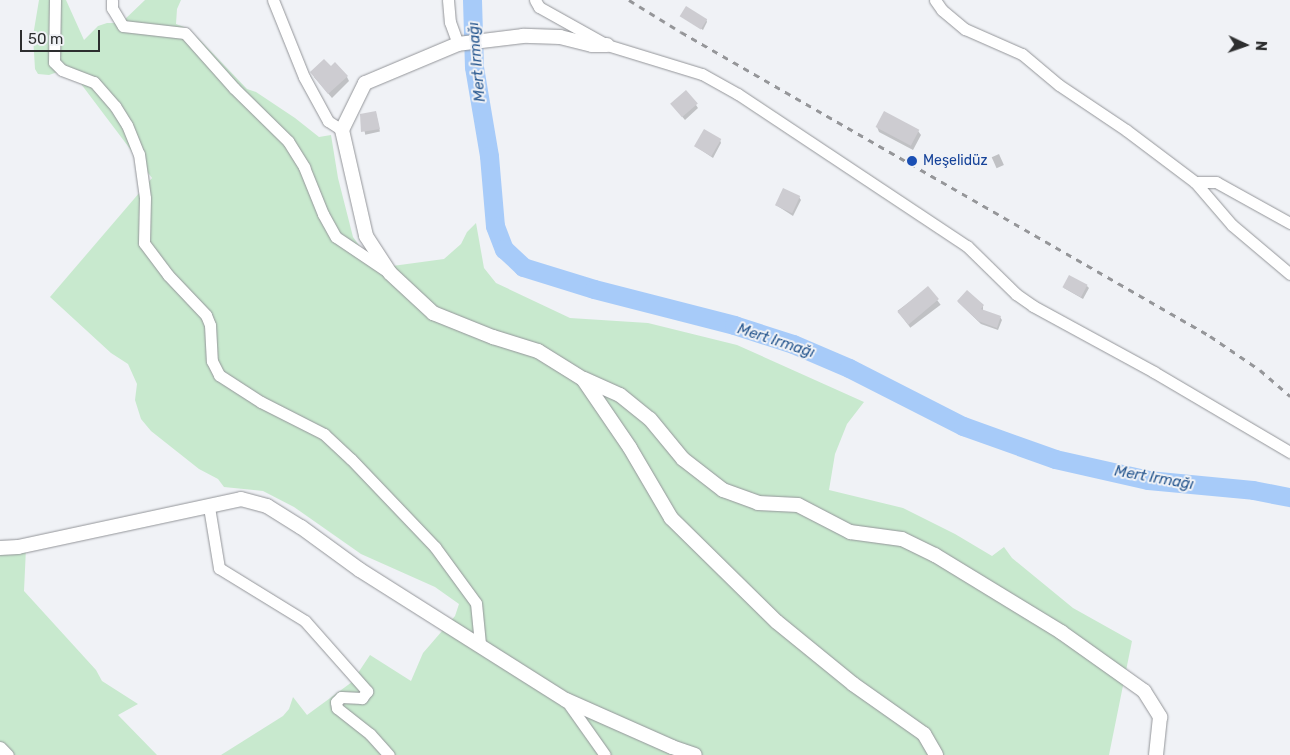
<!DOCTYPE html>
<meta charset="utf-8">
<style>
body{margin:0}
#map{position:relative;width:1290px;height:755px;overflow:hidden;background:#f0f2f6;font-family:Rubik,sans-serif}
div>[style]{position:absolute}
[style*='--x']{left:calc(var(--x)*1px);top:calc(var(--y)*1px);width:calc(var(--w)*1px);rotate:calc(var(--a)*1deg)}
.green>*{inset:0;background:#c8e9ce}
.shadow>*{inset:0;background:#0003;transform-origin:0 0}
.river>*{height:19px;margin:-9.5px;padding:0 9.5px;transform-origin:9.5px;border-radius:9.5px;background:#a7cbf9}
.building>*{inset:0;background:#cdccd1;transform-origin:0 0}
.roads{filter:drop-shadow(0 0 1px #939599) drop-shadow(0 0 1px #939599)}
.minor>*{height:11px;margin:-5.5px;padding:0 5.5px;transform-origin:5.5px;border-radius:5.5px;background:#fff}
.tertiary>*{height:14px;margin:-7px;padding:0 7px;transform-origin:7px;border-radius:7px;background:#fff}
.rail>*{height:3px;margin-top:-1.5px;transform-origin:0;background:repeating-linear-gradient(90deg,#959699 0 6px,transparent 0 12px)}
.dots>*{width:14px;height:14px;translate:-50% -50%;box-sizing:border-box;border:2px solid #f0f2f6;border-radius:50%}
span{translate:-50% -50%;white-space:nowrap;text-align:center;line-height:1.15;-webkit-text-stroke:4px #f0f2f6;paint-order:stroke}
.transit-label{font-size:14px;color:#164399}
.left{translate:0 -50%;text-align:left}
.water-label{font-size:15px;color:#27578f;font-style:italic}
.north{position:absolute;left:1220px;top:20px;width:50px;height:50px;-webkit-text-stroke:4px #f0f2f6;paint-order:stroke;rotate:93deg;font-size:14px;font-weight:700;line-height:20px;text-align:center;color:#2d2e2f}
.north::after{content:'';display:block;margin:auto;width:18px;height:22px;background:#2d2e2f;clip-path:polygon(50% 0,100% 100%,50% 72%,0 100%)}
.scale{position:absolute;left:20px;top:30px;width:80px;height:22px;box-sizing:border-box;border:2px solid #2d2e2f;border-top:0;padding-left:6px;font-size:15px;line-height:18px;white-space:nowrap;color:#2d2e2f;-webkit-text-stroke:4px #f0f2f6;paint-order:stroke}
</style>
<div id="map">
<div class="green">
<i style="clip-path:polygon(39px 0,66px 0,84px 40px,98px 26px,107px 23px,121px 23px,145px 0,181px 0,177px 9px,176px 24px,184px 27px,198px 38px,247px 89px,256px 92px,295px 118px,319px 137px,331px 135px,338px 178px,353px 237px,377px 270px,385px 267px,444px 259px,461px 244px,467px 232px,476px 223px,484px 268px,496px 283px,570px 318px,648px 323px,737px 345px,864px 402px,847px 424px,835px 454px,829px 490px,903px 508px,955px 534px,992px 556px,1004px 547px,1012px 558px,1073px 608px,1132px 641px,1109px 755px,221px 755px,283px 716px,289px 709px,293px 697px,307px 715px,352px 682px,370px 655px,411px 681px,423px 653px,455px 616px,459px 604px,435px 587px,361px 554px,294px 507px,263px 491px,224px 487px,218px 479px,199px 469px,151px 431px,141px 419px,135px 400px,137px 384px,128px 364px,111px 353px,50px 297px,152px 178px,69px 68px,49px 75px,38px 74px,35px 69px,33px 36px)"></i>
<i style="clip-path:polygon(26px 548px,24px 591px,96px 670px,102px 681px,138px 704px,118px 715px,157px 755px,11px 755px,0 745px,0 554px)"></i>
</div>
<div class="shadow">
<i style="clip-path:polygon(681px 16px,706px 19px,707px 22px,703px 30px)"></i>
<i style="clip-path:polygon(331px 68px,347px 77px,349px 81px,332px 98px,314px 77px)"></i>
<i style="clip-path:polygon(696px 105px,698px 108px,685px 120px,673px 106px)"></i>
<i style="left:376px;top:113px;width:19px;height:15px;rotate:78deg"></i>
<i style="clip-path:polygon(877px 127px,918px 131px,921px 135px,913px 150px,879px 132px)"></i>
<i style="clip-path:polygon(720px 140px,721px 143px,713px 158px,695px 146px)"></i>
<i style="left:999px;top:154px;width:12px;height:8px;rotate:66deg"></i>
<i style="clip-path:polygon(799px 197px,801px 200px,793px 216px,776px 205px)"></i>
<i style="clip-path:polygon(1087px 286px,1089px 288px,1083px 299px,1064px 288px)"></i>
<i style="left:928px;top:288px;width:21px;height:38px;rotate:53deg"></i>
<i style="clip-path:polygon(958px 302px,983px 306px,983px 311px,1000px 317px,1002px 320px,998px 330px,981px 324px)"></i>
</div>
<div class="river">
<i style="--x:472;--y:0;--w:67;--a:88.3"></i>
<i style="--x:474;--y:67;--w:90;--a:80.4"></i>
<i style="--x:489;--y:156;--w:70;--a:85.1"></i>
<i style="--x:495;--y:226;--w:25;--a:69"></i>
<i style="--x:504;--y:249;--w:26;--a:43"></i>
<i style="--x:523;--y:267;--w:74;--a:17.2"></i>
<i style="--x:594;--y:289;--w:145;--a:14.4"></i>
<i style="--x:734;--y:325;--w:62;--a:17.9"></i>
<i style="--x:793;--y:344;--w:61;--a:23.2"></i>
<i style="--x:849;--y:368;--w:128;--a:27"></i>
<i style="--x:963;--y:426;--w:98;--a:19.7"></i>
<i style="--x:1055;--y:459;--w:95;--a:12.7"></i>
<i style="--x:1148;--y:480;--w:105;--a:5.4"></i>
<i style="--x:1253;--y:490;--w:38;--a:11"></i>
</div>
<div class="building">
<i style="left:686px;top:6px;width:25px;height:12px;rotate:32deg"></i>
<i style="clip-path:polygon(324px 59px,331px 66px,335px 62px,348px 76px,328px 94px,310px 72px)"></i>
<i style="left:686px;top:90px;width:18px;height:21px;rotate:49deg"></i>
<i style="clip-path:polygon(376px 111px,380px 129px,361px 132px,360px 114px)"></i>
<i style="left:884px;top:111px;width:40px;height:18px;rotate:28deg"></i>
<i style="left:704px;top:129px;width:20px;height:20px;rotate:30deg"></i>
<i style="left:783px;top:188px;width:19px;height:19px;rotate:25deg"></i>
<i style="left:1069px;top:275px;width:21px;height:14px;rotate:28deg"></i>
<i style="left:928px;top:286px;width:17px;height:40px;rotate:50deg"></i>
<i style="clip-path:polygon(967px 290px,984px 305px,981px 309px,1001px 316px,997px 328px,978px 321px,957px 301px)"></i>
</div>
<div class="roads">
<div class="minor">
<i style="--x:55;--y:0;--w:62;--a:90.9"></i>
<i style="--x:54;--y:62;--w:11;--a:45"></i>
<i style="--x:62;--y:70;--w:34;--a:21"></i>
<i style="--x:94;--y:82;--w:32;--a:49"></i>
<i style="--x:115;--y:106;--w:22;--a:58"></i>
<i style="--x:127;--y:125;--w:31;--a:68"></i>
<i style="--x:139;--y:154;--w:44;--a:82.2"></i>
<i style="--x:145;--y:198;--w:45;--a:91.3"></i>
<i style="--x:144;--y:243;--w:40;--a:53"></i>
<i style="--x:168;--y:275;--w:55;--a:46.5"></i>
<i style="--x:206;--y:315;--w:11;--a:68"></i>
<i style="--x:210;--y:325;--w:36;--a:87"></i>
<i style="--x:212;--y:361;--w:16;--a:63"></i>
<i style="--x:219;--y:375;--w:50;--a:32.7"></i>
<i style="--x:261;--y:402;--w:71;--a:26.9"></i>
<i style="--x:324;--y:434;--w:37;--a:43"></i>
<i style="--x:351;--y:459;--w:122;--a:46.3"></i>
<i style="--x:435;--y:547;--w:69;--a:53.8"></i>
<i style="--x:476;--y:603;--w:41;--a:84.4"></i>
<i style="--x:112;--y:0;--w:8;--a:90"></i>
<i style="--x:112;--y:8;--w:21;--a:59"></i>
<i style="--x:123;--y:26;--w:62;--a:6.4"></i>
<i style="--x:185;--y:33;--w:74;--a:48.3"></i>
<i style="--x:234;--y:88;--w:76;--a:44.5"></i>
<i style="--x:288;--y:141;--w:31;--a:58"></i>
<i style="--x:304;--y:167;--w:51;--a:68"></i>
<i style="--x:323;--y:214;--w:26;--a:61"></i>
<i style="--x:336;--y:237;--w:63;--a:33.9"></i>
<i style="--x:273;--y:0;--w:83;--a:68.1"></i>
<i style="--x:304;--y:77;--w:50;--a:61.4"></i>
<i style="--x:328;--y:121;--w:17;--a:33"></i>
<i style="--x:448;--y:0;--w:22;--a:85"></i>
<i style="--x:450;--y:22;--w:23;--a:70"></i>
<i style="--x:535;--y:0;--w:8;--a:60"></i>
<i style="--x:539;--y:7;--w:78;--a:29.2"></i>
<i style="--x:607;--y:45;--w:99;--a:17"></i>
<i style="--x:702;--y:74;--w:41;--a:29.1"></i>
<i style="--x:738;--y:94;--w:275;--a:33.6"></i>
<i style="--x:967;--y:246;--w:69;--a:44.4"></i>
<i style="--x:1016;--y:294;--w:21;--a:35"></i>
<i style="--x:1033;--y:306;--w:138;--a:28.6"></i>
<i style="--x:1154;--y:372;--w:158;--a:30.5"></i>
<i style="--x:935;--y:0;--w:12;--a:55"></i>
<i style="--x:942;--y:10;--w:30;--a:40"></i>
<i style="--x:965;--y:29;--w:62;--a:23.7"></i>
<i style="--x:1022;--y:54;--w:48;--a:40"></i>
<i style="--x:1059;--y:85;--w:81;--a:33.9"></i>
<i style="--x:1126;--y:130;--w:86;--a:37"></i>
<i style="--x:1195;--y:182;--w:57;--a:49.3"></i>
<i style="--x:1232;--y:225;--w:76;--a:40.2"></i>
<i style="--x:1195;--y:182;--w:21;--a:0"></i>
<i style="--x:1216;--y:182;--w:85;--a:29"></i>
<i style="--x:209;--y:507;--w:62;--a:80.7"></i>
<i style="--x:219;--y:568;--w:101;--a:31.6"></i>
<i style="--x:305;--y:621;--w:94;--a:48.5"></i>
<i style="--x:367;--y:691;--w:9;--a:126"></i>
<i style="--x:362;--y:698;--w:21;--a:-177"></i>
<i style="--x:341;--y:697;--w:7;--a:135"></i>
<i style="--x:336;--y:702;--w:6;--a:81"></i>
<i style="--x:337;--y:708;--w:42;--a:38.2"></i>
<i style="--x:370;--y:734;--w:28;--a:48"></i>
<i style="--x:566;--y:700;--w:67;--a:54.7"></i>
<i style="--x:0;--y:747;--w:11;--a:45"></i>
</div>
<div class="tertiary">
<i style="--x:607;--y:45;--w:15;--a:180"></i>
<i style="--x:592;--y:45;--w:33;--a:-166"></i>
<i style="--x:560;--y:37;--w:37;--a:-178"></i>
<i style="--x:523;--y:36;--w:65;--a:173"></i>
<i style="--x:458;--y:44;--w:101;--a:157.2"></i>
<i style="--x:365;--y:83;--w:52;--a:116.1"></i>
<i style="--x:342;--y:130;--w:109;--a:77.2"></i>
<i style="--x:366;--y:236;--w:44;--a:57"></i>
<i style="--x:390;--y:273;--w:59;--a:42.9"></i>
<i style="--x:433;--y:313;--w:65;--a:21.8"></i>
<i style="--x:493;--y:337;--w:47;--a:17.3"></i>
<i style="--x:538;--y:351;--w:53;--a:31.9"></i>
<i style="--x:583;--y:379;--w:83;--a:55.7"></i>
<i style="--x:630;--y:448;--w:81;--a:59.6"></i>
<i style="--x:671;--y:518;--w:148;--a:44.5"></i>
<i style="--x:777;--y:622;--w:98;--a:39.2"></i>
<i style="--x:853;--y:684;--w:87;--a:35.2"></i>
<i style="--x:924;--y:734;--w:24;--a:60"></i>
<i style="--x:584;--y:379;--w:39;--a:24"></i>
<i style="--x:620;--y:395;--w:38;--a:39"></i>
<i style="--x:650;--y:419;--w:52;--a:50.5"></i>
<i style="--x:683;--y:459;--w:51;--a:37.8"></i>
<i style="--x:723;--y:490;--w:37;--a:20"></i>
<i style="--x:758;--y:503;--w:40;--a:2.9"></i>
<i style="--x:798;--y:505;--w:59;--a:27.4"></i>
<i style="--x:850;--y:532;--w:52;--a:7.7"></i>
<i style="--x:902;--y:539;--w:37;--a:26"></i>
<i style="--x:935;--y:555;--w:148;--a:31.4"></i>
<i style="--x:1061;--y:632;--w:102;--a:35.4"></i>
<i style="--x:1144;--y:691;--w:31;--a:58"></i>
<i style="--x:1160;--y:717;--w:38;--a:96"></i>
<i style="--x:0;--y:548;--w:18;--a:-3"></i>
<i style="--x:18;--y:547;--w:228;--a:-12.1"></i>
<i style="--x:241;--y:499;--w:27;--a:15"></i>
<i style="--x:267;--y:506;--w:40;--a:32"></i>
<i style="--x:301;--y:527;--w:73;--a:36.1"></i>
<i style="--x:360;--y:570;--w:244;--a:32.3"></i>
<i style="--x:566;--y:700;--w:116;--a:23.9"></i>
<i style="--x:672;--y:747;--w:24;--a:19"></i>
</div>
</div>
<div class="rail">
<i style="--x:629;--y:0;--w:61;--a:31.6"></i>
<i style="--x:681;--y:32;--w:610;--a:29.88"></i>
<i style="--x:1210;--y:336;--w:60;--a:34.2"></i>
<i style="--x:1260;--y:370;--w:40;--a:41"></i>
</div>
<div class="dots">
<i style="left:912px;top:161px;background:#1a4fb4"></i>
</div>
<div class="transit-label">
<span class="left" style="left:923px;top:161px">Meşelidüz</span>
</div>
<div class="water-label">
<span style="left:477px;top:62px;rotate:-95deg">Mert Irmağı</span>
<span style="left:776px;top:341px;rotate:18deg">Mert Irmağı</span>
<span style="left:1154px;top:478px;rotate:10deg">Mert Irmağı</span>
</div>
<div class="north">N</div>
<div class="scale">50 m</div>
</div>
